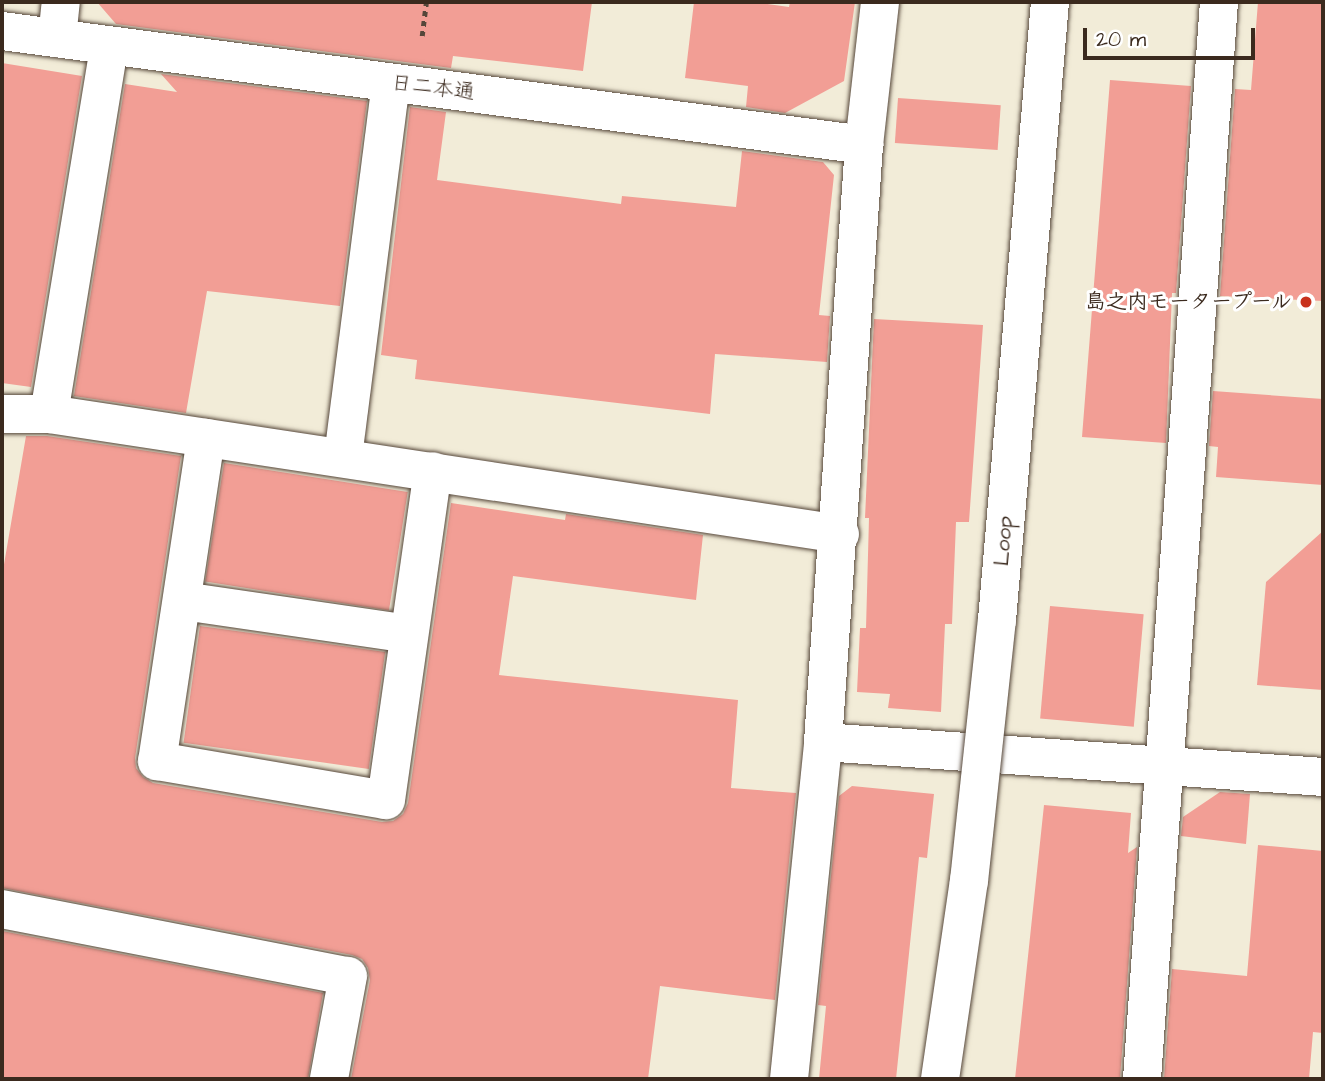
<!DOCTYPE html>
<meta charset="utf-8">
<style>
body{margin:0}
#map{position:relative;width:1325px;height:1081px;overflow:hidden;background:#f2ecd8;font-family:"Architects Daughter","Klee One",sans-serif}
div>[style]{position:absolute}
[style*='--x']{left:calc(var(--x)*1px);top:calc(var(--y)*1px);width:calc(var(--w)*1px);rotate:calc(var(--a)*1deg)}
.building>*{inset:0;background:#f29e95;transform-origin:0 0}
.path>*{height:4.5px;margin-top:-2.25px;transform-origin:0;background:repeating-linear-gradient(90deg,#56473a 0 5px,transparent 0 10px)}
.roads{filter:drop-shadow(0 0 2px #56473a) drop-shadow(0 0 2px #56473a)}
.minor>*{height:38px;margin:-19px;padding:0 19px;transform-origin:19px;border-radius:19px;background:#fff}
.bridges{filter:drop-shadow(0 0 2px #56473a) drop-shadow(0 0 2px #56473a)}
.highway-bridge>*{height:38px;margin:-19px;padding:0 19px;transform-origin:19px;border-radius:19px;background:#fff}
.dots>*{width:19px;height:19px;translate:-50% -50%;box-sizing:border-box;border:4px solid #fff;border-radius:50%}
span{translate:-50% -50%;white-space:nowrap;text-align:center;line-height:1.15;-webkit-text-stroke:6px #fff;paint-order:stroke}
.street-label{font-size:21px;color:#3b2a1e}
.poi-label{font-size:21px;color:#3b2a1e;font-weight:700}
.right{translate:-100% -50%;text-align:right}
.frame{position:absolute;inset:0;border:4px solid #3b2a1e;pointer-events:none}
.scale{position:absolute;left:1083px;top:28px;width:172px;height:32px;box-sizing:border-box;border:4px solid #3b2a1e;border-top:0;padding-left:9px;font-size:21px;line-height:24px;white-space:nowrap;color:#3b2a1e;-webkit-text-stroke:5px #fff;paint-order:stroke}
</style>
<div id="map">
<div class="building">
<i style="clip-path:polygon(97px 2px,592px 2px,583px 71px,453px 56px,451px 68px,116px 24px)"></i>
<i style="clip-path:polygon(694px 2px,753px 2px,789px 7px,790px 2px,855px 2px,844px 81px,785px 113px,746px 107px,748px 86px,685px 78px)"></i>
<i style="clip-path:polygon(1258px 2px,1323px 2px,1323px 301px,1220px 296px,1235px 89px,1251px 90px)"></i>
<i style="clip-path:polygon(2px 63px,82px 76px,31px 387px,2px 383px)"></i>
<i style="clip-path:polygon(161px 74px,367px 101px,340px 306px,207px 291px,186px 413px,74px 396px,125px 84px,177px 92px)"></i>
<i style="clip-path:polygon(1110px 80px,1191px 86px,1176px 293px,1172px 293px,1166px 443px,1082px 437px)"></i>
<i style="left:898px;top:98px;width:103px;height:45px;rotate:4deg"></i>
<i style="clip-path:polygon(410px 107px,446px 112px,437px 180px,621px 204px,622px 196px,736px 207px,742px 151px,823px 162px,834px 175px,819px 315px,830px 316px,827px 362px,715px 354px,710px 414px,415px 379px,417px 360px,381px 355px)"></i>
<i style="clip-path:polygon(874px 319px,983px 325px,969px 522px,956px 522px,952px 624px,945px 624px,941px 712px,888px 708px,890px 694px,857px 692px,860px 628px,866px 628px,869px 518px,865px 518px)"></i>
<i style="clip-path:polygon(1213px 391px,1323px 399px,1323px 485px,1216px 477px,1218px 447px,1209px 446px)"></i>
<i style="clip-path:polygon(26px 436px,47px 436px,181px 456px,135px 758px,136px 768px,143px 777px,153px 783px,382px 822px,393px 821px,403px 814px,408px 803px,451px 503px,565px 520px,566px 514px,703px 535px,696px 600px,513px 576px,499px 675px,738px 700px,731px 788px,796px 793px,775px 1000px,660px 986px,648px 1079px,351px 1079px,370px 980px,368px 968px,362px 959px,352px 955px,2px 888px,2px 576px)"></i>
<i style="left:224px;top:463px;width:186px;height:120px;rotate:9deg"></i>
<i style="clip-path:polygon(1323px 531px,1323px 690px,1257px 685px,1266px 582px)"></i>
<i style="left:1050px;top:606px;width:94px;height:113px;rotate:5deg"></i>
<i style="left:200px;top:626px;width:187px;height:118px;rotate:8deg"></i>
<i style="clip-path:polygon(852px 786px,934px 794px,927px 858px,919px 857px,896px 1079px,819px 1079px,826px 1006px,818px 1005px,839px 796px)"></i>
<i style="clip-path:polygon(1220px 792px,1250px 794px,1246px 844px,1181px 836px,1183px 817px)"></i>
<i style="clip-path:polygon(1044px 805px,1131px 813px,1128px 853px,1137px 847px,1120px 1079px,1015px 1079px)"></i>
<i style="clip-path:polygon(1258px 845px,1323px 851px,1323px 1033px,1313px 1032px,1309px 1079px,1164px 1079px,1172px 969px,1247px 976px)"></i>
<i style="clip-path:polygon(2px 931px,323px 993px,308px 1079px,2px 1079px)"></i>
</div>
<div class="path">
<i style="--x:422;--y:36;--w:34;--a:-83"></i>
</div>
<div class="roads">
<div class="minor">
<i style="--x:2;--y:31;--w:870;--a:7.53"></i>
<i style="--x:57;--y:38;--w:36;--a:-84"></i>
<i style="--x:2;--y:414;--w:47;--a:0"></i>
<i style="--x:49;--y:414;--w:800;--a:8.63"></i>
<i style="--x:49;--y:414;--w:373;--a:-80.7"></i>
<i style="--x:206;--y:438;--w:327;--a:98.6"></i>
<i style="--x:157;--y:761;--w:232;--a:9.7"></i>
<i style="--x:386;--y:800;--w:332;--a:-81.9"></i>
<i style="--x:343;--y:457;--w:377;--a:-82.7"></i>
<i style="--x:183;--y:601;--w:227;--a:8.3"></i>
<i style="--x:823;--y:742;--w:501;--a:4"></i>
<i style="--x:2;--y:909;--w:352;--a:11"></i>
<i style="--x:348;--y:976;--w:105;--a:100.5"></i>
<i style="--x:789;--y:1079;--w:339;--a:-84.2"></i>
<i style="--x:823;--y:742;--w:598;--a:-86.07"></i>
<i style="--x:864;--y:145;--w:144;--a:-83.6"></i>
<i style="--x:1142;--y:1079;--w:1080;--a:-85.91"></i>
</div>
</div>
<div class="bridges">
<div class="highway-bridge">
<i style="--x:940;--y:1079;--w:200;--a:-81.7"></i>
<i style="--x:969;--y:881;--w:262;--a:-83.9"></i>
<i style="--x:997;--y:620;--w:620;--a:-85.1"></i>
</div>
</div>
<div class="dots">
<i style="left:1306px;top:302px;background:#c8321e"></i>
</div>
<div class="street-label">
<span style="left:433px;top:88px;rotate:7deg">日二本通</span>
<span style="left:1004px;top:541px;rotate:-85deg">Loop</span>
</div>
<div class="poi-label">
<span class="right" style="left:1292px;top:302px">島之内モータープール</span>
</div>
<div class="frame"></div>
<div class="scale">20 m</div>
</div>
